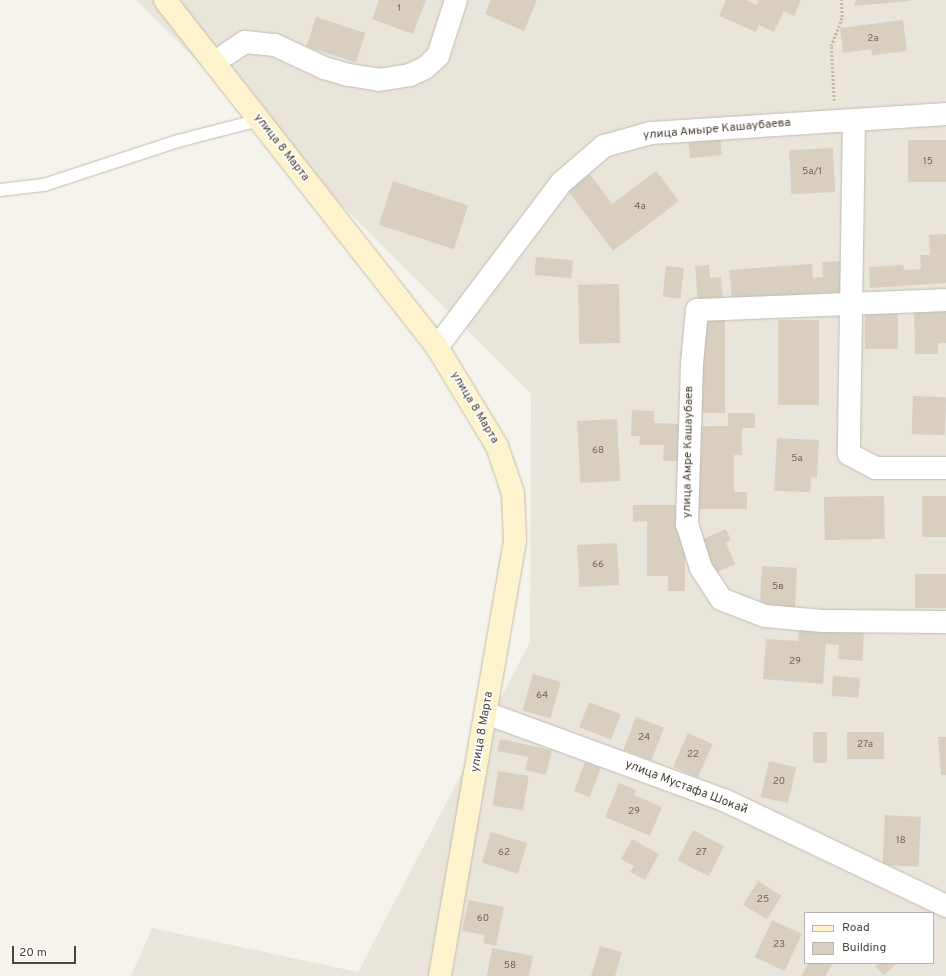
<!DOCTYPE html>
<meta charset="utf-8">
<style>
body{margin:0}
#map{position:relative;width:946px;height:976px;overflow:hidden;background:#f6f3ec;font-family:Overpass,sans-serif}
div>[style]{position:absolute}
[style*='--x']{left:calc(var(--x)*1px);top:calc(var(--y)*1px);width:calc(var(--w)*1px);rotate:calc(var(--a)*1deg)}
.residential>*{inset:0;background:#eae5da}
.building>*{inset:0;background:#d8cfc1;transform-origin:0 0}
.path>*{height:2.5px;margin-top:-1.25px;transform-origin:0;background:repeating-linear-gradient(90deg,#c4b79f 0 2px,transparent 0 4px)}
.roads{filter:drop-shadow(0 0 1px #c2bbae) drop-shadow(0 0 1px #c2bbae)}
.lane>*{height:12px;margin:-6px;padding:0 6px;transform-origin:6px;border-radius:6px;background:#fff}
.street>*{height:22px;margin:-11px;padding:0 11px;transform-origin:11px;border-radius:11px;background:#fff}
.secondary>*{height:22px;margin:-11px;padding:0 11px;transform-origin:11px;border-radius:11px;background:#fff3cd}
span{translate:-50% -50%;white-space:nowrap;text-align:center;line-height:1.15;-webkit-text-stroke:3px #fff;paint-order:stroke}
.number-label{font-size:10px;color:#6e675b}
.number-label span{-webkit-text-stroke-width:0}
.street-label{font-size:12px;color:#4b4439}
.legend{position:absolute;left:804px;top:912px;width:130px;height:52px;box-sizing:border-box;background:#fff;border:1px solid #b7b4b0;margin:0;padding:5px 7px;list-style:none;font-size:12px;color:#4b4439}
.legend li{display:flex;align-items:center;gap:8px;height:20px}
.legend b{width:20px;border:1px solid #b7b4b0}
.scale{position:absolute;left:12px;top:946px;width:64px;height:18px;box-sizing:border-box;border:2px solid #4b4439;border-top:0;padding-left:5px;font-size:12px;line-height:14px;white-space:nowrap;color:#4b4439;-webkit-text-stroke:3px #fff;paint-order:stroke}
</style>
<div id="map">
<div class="residential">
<i style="clip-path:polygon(evenodd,136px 0,946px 0,946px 976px,131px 976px,152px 928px,358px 972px,530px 642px,531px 394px,136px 0,805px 913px,933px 913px,933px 963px,805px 963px,805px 913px)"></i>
</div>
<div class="building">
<i style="clip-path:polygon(379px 0,426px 0,413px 34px,372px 19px)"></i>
<i style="clip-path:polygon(491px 0,537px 0,524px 31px,485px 14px)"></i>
<i style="clip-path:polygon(726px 0,746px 0,757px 5px,759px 0,801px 0,794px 16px,784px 11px,774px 32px,759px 25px,756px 32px,719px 16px)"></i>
<i style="clip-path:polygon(856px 0,910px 0,910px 1px,854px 6px)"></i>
<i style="left:316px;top:17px;width:52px;height:31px;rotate:18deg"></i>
<i style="clip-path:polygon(903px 20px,907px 51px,872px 55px,871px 49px,843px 53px,840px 28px)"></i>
<i style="left:720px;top:135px;width:20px;height:32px;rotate:84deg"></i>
<i style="left:946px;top:140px;width:42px;height:38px;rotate:90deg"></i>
<i style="left:833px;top:148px;width:44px;height:44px;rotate:87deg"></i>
<i style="clip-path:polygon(656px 171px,679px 201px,613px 251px,568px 191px,590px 174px,612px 204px)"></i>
<i style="left:393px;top:181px;width:79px;height:46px;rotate:18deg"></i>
<i style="clip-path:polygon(946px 234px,946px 283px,870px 288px,869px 267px,903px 265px,904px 270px,921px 269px,920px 255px,930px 255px,929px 235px)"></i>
<i style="left:536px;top:257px;width:37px;height:18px;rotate:5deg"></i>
<i style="clip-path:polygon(843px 261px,846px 292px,732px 300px,729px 270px,812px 264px,813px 278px,823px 277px,822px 262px)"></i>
<i style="clip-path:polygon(709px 265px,710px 278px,721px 277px,723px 299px,698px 301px,695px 266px)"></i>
<i style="left:666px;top:266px;width:18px;height:31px;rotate:6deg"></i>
<i style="left:619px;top:284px;width:59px;height:41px;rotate:89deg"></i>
<i style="clip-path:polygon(946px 308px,946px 343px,938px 343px,938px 354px,915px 354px,914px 309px)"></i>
<i style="left:865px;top:311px;width:33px;height:38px"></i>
<i style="left:702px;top:319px;width:23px;height:94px"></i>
<i style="left:819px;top:320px;width:85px;height:41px;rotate:90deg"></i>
<i style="left:913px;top:396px;width:33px;height:38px;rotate:2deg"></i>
<i style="clip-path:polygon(632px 410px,654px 411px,654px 423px,681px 424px,680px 461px,663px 461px,664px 445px,639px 445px,640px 436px,631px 436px)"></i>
<i style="clip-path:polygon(728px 413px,755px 413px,755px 428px,742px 428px,742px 455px,734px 455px,734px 492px,747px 492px,747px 509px,699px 509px,699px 426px,728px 426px)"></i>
<i style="left:617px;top:419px;width:62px;height:40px;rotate:87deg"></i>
<i style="clip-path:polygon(777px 438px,819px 440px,817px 478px,811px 477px,810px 492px,774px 491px)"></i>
<i style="left:884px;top:496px;width:43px;height:60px;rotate:89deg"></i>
<i style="left:922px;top:496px;width:24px;height:41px"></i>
<i style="clip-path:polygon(633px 505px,685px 505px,685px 591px,668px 591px,668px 576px,647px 576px,647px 521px,633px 522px)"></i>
<i style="clip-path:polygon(726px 529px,731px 540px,726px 543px,735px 564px,715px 573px,701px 540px)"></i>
<i style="left:617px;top:543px;width:42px;height:40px;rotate:87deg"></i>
<i style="left:762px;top:566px;width:35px;height:41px;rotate:3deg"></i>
<i style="left:946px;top:574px;width:34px;height:31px;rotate:90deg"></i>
<i style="clip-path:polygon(799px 628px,864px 633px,862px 661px,838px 659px,839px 645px,826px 644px,823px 684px,763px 679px,766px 639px,798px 641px)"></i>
<i style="left:533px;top:674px;width:29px;height:38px;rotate:16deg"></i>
<i style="left:833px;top:676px;width:27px;height:20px;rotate:4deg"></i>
<i style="left:589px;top:702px;width:34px;height:27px;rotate:21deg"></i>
<i style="left:636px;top:717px;width:30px;height:35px;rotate:21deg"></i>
<i style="left:813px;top:732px;width:14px;height:31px"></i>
<i style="left:847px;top:732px;width:37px;height:27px"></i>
<i style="left:688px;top:733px;width:27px;height:37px;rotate:24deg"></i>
<i style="clip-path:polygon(938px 737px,946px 737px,946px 775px,941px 775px)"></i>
<i style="clip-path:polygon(500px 739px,552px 750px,546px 775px,525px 770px,528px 757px,497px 751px)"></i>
<i style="left:769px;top:761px;width:28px;height:37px;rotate:13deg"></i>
<i style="left:585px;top:762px;width:17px;height:31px;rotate:21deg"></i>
<i style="left:498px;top:771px;width:31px;height:35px;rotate:9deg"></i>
<i style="clip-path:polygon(619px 783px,636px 790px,634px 795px,662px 807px,650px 836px,605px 817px)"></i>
<i style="left:885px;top:815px;width:36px;height:50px;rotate:3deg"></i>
<i style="left:693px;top:830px;width:35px;height:34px;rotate:27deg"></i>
<i style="left:491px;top:832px;width:38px;height:32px;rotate:17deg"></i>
<i style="clip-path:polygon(632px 839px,659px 854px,645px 880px,630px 872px,634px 866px,621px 859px)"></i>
<i style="left:758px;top:881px;width:28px;height:28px;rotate:32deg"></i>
<i style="clip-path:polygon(469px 900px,504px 907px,496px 946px,483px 943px,485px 935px,462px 931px)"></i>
<i style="left:772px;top:920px;width:33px;height:41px;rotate:25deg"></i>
<i style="clip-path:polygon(600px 946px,622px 952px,615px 976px,591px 976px)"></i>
<i style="clip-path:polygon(492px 948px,533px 956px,529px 976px,487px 976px)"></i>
<i style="clip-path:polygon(809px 963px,833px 963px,825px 976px,801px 976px)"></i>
<i style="clip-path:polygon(879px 963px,897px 963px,884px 975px,875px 966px)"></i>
</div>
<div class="path">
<i style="--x:834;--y:101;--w:55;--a:-93.1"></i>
<i style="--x:831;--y:46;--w:31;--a:-69"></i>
<i style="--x:842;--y:17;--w:17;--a:-93"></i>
</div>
<div class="roads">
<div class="lane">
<i style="--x:0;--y:190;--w:44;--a:-6.5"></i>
<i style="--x:44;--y:185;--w:141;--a:-18.2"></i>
<i style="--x:178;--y:141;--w:84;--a:-14.5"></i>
</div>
<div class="street">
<i style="--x:215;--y:62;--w:36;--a:-34"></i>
<i style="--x:245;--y:42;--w:30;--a:6"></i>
<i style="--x:275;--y:45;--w:54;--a:25.1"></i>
<i style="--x:324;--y:68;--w:26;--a:16"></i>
<i style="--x:349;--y:75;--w:30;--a:9"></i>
<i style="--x:379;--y:80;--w:31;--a:-9"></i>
<i style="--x:410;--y:75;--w:17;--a:-25"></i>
<i style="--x:425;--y:68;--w:18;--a:-43"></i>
<i style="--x:438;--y:56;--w:59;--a:-72.2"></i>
<i style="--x:854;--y:120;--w:334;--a:90.9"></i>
<i style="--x:849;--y:454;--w:30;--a:28"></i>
<i style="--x:875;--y:468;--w:71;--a:0"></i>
<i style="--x:946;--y:300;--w:249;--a:177.7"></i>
<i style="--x:697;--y:310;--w:54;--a:95.3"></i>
<i style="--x:692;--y:364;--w:160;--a:91.8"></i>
<i style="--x:687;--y:524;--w:46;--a:72.3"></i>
<i style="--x:701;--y:568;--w:37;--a:57"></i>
<i style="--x:721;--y:599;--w:47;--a:21.1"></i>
<i style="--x:765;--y:616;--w:58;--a:4.9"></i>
<i style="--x:823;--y:621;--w:123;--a:0.5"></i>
<i style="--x:437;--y:347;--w:207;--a:-52.9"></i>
<i style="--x:562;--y:182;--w:55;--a:-40.6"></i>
<i style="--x:604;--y:146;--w:49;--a:-15.5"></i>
<i style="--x:651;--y:133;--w:296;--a:-3.7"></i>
<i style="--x:486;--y:713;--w:253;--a:20.1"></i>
<i style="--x:724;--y:800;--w:246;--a:25.5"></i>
</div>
<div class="secondary">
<i style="--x:165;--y:0;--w:441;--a:51.9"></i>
<i style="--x:437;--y:347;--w:116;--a:58.8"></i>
<i style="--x:497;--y:446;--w:50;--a:71.2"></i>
<i style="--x:513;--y:493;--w:48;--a:87.6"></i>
<i style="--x:515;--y:541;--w:441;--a:99.8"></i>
</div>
</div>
<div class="number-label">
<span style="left:399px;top:9px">1</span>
<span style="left:873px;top:39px">2а</span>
<span style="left:928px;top:162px">15</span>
<span style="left:812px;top:172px">5а/1</span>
<span style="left:640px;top:207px">4а</span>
<span style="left:598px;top:451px">68</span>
<span style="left:797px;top:459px">5а</span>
<span style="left:598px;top:565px">66</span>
<span style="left:778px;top:587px">5в</span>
<span style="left:795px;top:662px">29</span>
<span style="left:542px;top:696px">64</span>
<span style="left:644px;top:738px">24</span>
<span style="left:865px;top:745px">27а</span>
<span style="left:693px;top:755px">22</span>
<span style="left:779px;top:782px">20</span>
<span style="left:634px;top:812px">29</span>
<span style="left:901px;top:841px">18</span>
<span style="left:504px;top:853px">62</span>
<span style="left:701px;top:853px">27</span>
<span style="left:763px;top:900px">25</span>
<span style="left:483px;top:919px">60</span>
<span style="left:779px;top:945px">23</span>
<span style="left:510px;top:966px">58</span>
</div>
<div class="street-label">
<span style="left:717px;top:130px;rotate:-5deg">улица Амыре Кашаубаева</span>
<span style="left:281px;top:148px;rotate:52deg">улица 8 Марта</span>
<span style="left:474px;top:408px;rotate:59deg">улица 8 Марта</span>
<span style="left:689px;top:452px;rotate:-89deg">улица Амре Кашаубаев</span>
<span style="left:483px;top:732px;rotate:-80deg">улица 8 Марта</span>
<span style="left:686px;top:788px;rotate:21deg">улица Мустафа Шокай</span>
</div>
<ul class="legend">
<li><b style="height:5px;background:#fff3cd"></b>Road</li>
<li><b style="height:11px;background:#d8cfc1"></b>Building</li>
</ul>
<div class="scale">20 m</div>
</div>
